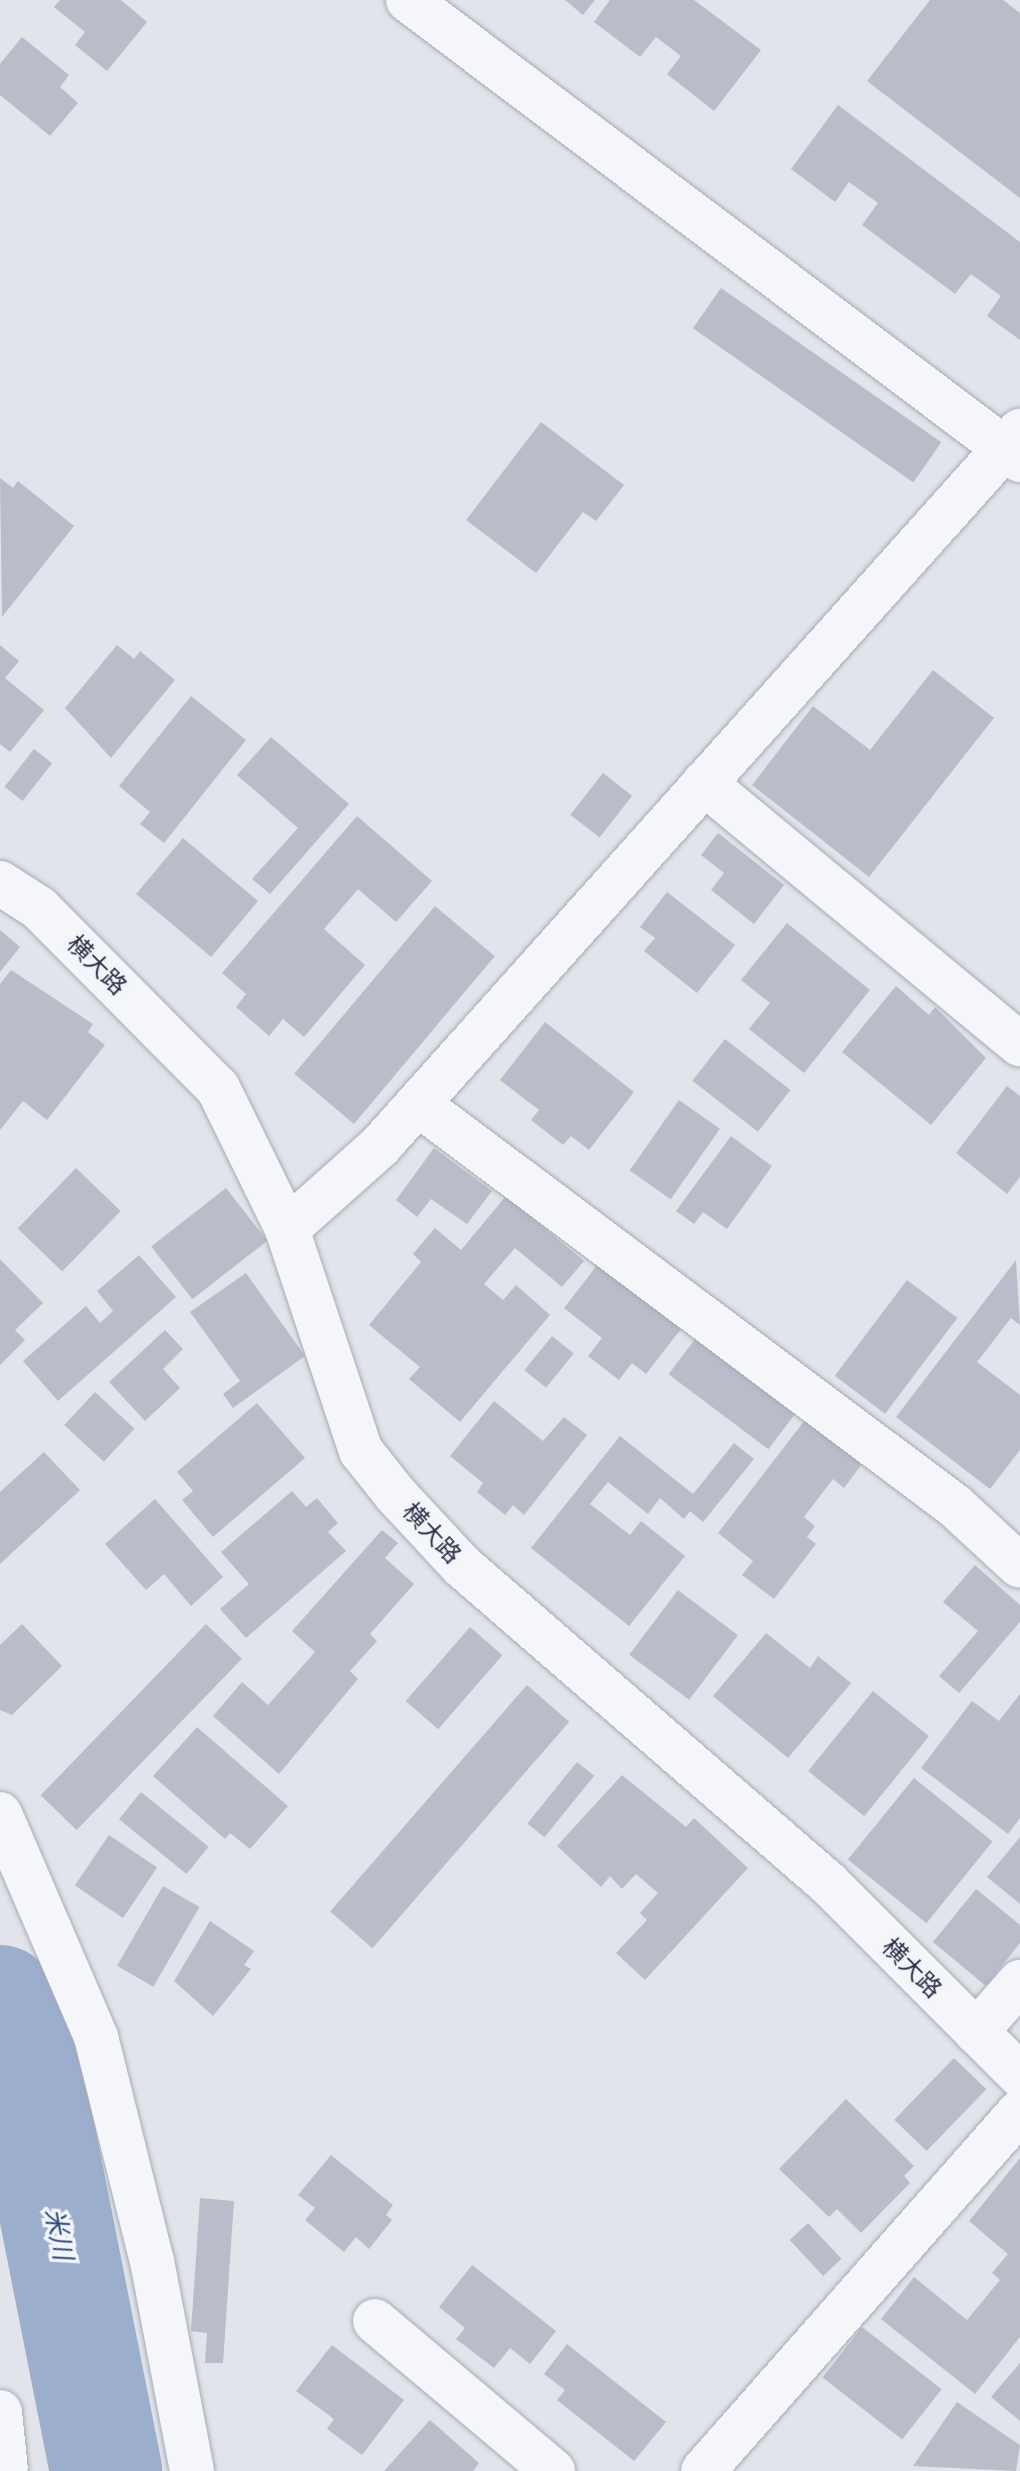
<!DOCTYPE html>
<meta charset="utf-8">
<style>
body{margin:0}
#map{position:relative;width:1020px;height:2471px;overflow:hidden;background:#e2e4eb;font-family:Mulish,"Noto Sans JP",sans-serif}
div>[style]{position:absolute}
[style*='--x']{left:calc(var(--x)*1px);top:calc(var(--y)*1px);width:calc(var(--w)*1px);rotate:calc(var(--a)*1deg)}
.river>*{height:112px;margin:-56px;padding:0 56px;transform-origin:56px;border-radius:56px;background:#9baecc}
.building>*{inset:0;background:#b8bdc9;transform-origin:0 0}
.roads{filter:drop-shadow(0 0 2px #a7aab6) drop-shadow(0 0 2px #a7aab6)}
.minor>*{height:44px;margin:-22px;padding:0 22px;transform-origin:22px;border-radius:22px;background:#f5f6f9}
span{translate:-50% -50%;white-space:nowrap;text-align:center;line-height:1.15;-webkit-text-stroke:7px #f1f4f8;paint-order:stroke}
.street-label{font-size:24px;color:#293044}
.water-label{font-size:26px;color:#304a7a;font-style:italic}
</style>
<div id="map">
<div class="river">
<i style="--x:0;--y:2001;--w:65;--a:67.4"></i>
<i style="--x:25;--y:2061;--w:418;--a:78.8"></i>
</div>
<div class="building">
<i style="clip-path:polygon(60px 0,121px 0,147px 22px,107px 71px,75px 45px,85px 32px,54px 7px)"></i>
<i style="clip-path:polygon(565px 0,595px 0,583px 15px)"></i>
<i style="clip-path:polygon(610px 0,694px 0,761px 50px,714px 111px,667px 74px,681px 56px,656px 37px,640px 57px,594px 22px)"></i>
<i style="clip-path:polygon(930px 0,1003px 0,1020px 13px,1020px 198px,867px 81px)"></i>
<i style="clip-path:polygon(22px 37px,69px 75px,60px 87px,78px 103px,50px 136px,0 95px,0 64px)"></i>
<i style="clip-path:polygon(838px 105px,1020px 242px,1020px 340px,987px 316px,1001px 296px,971px 274px,955px 294px,862px 225px,878px 203px,849px 182px,835px 202px,791px 169px)"></i>
<i style="left:721px;top:288px;width:269px;height:49px;rotate:35deg"></i>
<i style="clip-path:polygon(541px 422px,624px 485px,596px 521px,583px 512px,536px 573px,466px 520px)"></i>
<i style="clip-path:polygon(0 478px,13px 488px,18px 481px,74px 526px,2px 617px)"></i>
<i style="clip-path:polygon(0 645px,19px 661px,5px 678px,44px 710px,10px 752px,0 744px)"></i>
<i style="clip-path:polygon(117px 645px,134px 659px,140px 651px,175px 680px,111px 758px,65px 708px)"></i>
<i style="clip-path:polygon(933px 670px,994px 718px,869px 877px,752px 785px,813px 706px,870px 750px)"></i>
<i style="clip-path:polygon(191px 696px,246px 740px,164px 843px,140px 824px,150px 812px,119px 786px)"></i>
<i style="clip-path:polygon(271px 737px,349px 804px,270px 894px,252px 879px,298px 828px,237px 775px)"></i>
<i style="left:34px;top:749px;width:23px;height:48px;rotate:38deg"></i>
<i style="left:603px;top:773px;width:37px;height:53px;rotate:38deg"></i>
<i style="clip-path:polygon(357px 816px,432px 881px,396px 922px,358px 889px,324px 929px,365px 965px,304px 1037px,283px 1019px,269px 1036px,236px 1007px,246px 994px,222px 973px)"></i>
<i style="clip-path:polygon(718px 833px,784px 885px,754px 924px,711px 890px,724px 873px,701px 855px)"></i>
<i style="left:183px;top:838px;width:98px;height:73px;rotate:40deg"></i>
<i style="clip-path:polygon(667px 892px,735px 945px,697px 993px,644px 951px,655px 938px,640px 927px)"></i>
<i style="left:435px;top:906px;width:78px;height:219px;rotate:40deg"></i>
<i style="clip-path:polygon(787px 923px,870px 990px,804px 1073px,749px 1029px,770px 1003px,741px 980px)"></i>
<i style="clip-path:polygon(0 930px,20px 947px,0 972px)"></i>
<i style="clip-path:polygon(11px 970px,93px 1024px,88px 1032px,105px 1045px,47px 1120px,23px 1101px,0 1130px,0 984px)"></i>
<i style="clip-path:polygon(896px 986px,929px 1015px,935px 1007px,986px 1058px,931px 1125px,842px 1052px)"></i>
<i style="clip-path:polygon(545px 1022px,634px 1092px,589px 1150px,571px 1136px,563px 1145px,531px 1120px,539px 1110px,500px 1080px)"></i>
<i style="left:725px;top:1039px;width:83px;height:53px;rotate:38deg"></i>
<i style="clip-path:polygon(1007px 1086px,1020px 1096px,1020px 1177px,1007px 1194px,956px 1153px)"></i>
<i style="left:679px;top:1100px;width:50px;height:86px;rotate:35deg"></i>
<i style="clip-path:polygon(731px 1136px,772px 1166px,727px 1229px,703px 1212px,694px 1224px,676px 1211px)"></i>
<i style="clip-path:polygon(434px 1148px,492px 1191px,467px 1224px,431px 1199px,417px 1217px,396px 1200px)"></i>
<i style="left:76px;top:1168px;width:62px;height:84px;rotate:44deg"></i>
<i style="left:226px;top:1188px;width:67px;height:95px;rotate:52deg"></i>
<i style="clip-path:polygon(506px 1196px,584px 1261px,562px 1287px,515px 1248px,484px 1284px,503px 1300px,516px 1285px,550px 1315px,460px 1422px,409px 1379px,420px 1367px,369px 1325px,421px 1262px,413px 1254px,435px 1228px,461px 1250px)"></i>
<i style="clip-path:polygon(139px 1255px,176px 1297px,58px 1401px,23px 1361px,86px 1306px,100px 1323px,113px 1311px,97px 1291px)"></i>
<i style="clip-path:polygon(0 1259px,43px 1303px,15px 1330px,25px 1340px,0 1365px)"></i>
<i style="clip-path:polygon(1016px 1260px,1020px 1325px,1011px 1318px,977px 1362px,1020px 1395px,1020px 1450px,990px 1489px,896px 1417px)"></i>
<i style="clip-path:polygon(598px 1264px,681px 1329px,646px 1374px,632px 1363px,619px 1380px,588px 1356px,602px 1338px,564px 1308px)"></i>
<i style="clip-path:polygon(246px 1273px,305px 1356px,233px 1408px,223px 1394px,240px 1381px,190px 1312px)"></i>
<i style="left:907px;top:1280px;width:63px;height:120px;rotate:37deg"></i>
<i style="clip-path:polygon(165px 1330px,183px 1349px,163px 1369px,180px 1388px,145px 1421px,109px 1382px)"></i>
<i style="left:552px;top:1336px;width:28px;height:44px;rotate:39deg"></i>
<i style="left:695px;top:1339px;width:125px;height:44px;rotate:37deg"></i>
<i style="left:95px;top:1392px;width:54px;height:45px;rotate:43deg"></i>
<i style="clip-path:polygon(494px 1401px,543px 1441px,564px 1417px,587px 1435px,524px 1515px,513px 1505px,505px 1515px,477px 1492px,483px 1483px,450px 1456px)"></i>
<i style="clip-path:polygon(257px 1403px,305px 1458px,213px 1537px,182px 1500px,193px 1491px,177px 1472px)"></i>
<i style="clip-path:polygon(805px 1420px,862px 1464px,844px 1488px,833px 1479px,804px 1517px,815px 1526px,807px 1537px,816px 1544px,774px 1599px,742px 1575px,753px 1561px,718px 1533px)"></i>
<i style="clip-path:polygon(620px 1436px,693px 1494px,734px 1443px,754px 1459px,703px 1522px,690px 1511px,684px 1519px,660px 1498px,648px 1514px,608px 1482px,590px 1504px,630px 1535px,641px 1521px,685px 1556px,629px 1626px,531px 1548px)"></i>
<i style="clip-path:polygon(44px 1452px,80px 1490px,0 1564px,0 1492px)"></i>
<i style="clip-path:polygon(292px 1491px,306px 1507px,317px 1498px,338px 1523px,328px 1532px,346px 1551px,246px 1638px,220px 1609px,249px 1584px,221px 1552px)"></i>
<i style="clip-path:polygon(155px 1499px,223px 1577px,191px 1606px,164px 1574px,146px 1590px,105px 1544px)"></i>
<i style="clip-path:polygon(382px 1530px,398px 1543px,385px 1558px,414px 1584px,370px 1634px,377px 1641px,350px 1671px,358px 1679px,279px 1774px,213px 1716px,242px 1682px,268px 1705px,315px 1652px,292px 1631px)"></i>
<i style="clip-path:polygon(975px 1565px,1020px 1605px,1020px 1622px,959px 1693px,939px 1676px,978px 1631px,943px 1602px)"></i>
<i style="left:678px;top:1590px;width:75px;height:81px;rotate:37deg"></i>
<i style="clip-path:polygon(22px 1624px,62px 1666px,12px 1715px,0 1710px,0 1645px)"></i>
<i style="left:206px;top:1624px;width:50px;height:238px;rotate:44deg"></i>
<i style="left:470px;top:1627px;width:43px;height:98px;rotate:41deg"></i>
<i style="clip-path:polygon(766px 1633px,810px 1668px,818px 1656px,851px 1683px,788px 1758px,713px 1696px)"></i>
<i style="left:527px;top:1685px;width:56px;height:300px;rotate:41deg"></i>
<i style="left:873px;top:1691px;width:72px;height:103px;rotate:39deg"></i>
<i style="clip-path:polygon(1020px 1694px,1020px 1818px,1008px 1834px,921px 1768px,972px 1701px,999px 1721px)"></i>
<i style="clip-path:polygon(197px 1727px,288px 1806px,250px 1849px,230px 1833px,225px 1839px,153px 1776px)"></i>
<i style="left:577px;top:1762px;width:22px;height:79px;rotate:39deg"></i>
<i style="clip-path:polygon(622px 1775px,686px 1827px,694px 1818px,748px 1868px,645px 1980px,616px 1953px,647px 1920px,640px 1913px,658px 1893px,636px 1874px,622px 1889px,610px 1876px,601px 1887px,557px 1846px)"></i>
<i style="left:914px;top:1778px;width:101px;height:105px;rotate:39deg"></i>
<i style="left:141px;top:1792px;width:87px;height:35px;rotate:39deg"></i>
<i style="left:109px;top:1835px;width:58px;height:61px;rotate:34deg"></i>
<i style="clip-path:polygon(1020px 1837px,1020px 1904px,987px 1877px)"></i>
<i style="left:163px;top:1886px;width:42px;height:92px;rotate:30deg"></i>
<i style="clip-path:polygon(976px 1889px,1020px 1925px,1020px 1943px,986px 1986px,933px 1942px)"></i>
<i style="clip-path:polygon(210px 1921px,254px 1951px,244px 1965px,251px 1969px,213px 2016px,174px 1981px)"></i>
<i style="left:954px;top:2058px;width:45px;height:86px;rotate:44deg"></i>
<i style="clip-path:polygon(846px 2099px,914px 2166px,904px 2176px,910px 2183px,861px 2233px,837px 2209px,829px 2217px,779px 2169px)"></i>
<i style="clip-path:polygon(331px 2155px,393px 2205px,386px 2215px,392px 2220px,369px 2249px,356px 2237px,344px 2252px,305px 2220px,315px 2208px,298px 2195px)"></i>
<i style="clip-path:polygon(1020px 2158px,1020px 2337px,975px 2394px,881px 2319px,914px 2277px,967px 2320px,1000px 2280px,992px 2273px,1008px 2254px,969px 2221px)"></i>
<i style="clip-path:polygon(200px 2198px,234px 2201px,223px 2363px,205px 2363px,207px 2333px,191px 2331px)"></i>
<i style="left:808px;top:2223px;width:49px;height:25px;rotate:47deg"></i>
<i style="clip-path:polygon(472px 2265px,556px 2331px,530px 2364px,510px 2348px,494px 2368px,456px 2339px,465px 2328px,439px 2307px)"></i>
<i style="left:862px;top:2327px;width:101px;height:64px;rotate:38deg"></i>
<i style="clip-path:polygon(567px 2344px,666px 2422px,634px 2461px,557px 2400px,565px 2390px,544px 2374px)"></i>
<i style="clip-path:polygon(332px 2345px,404px 2400px,362px 2455px,327px 2429px,334px 2419px,296px 2391px)"></i>
<i style="clip-path:polygon(1020px 2363px,1020px 2421px,991px 2397px)"></i>
<i style="clip-path:polygon(957px 2402px,1020px 2445px,1016px 2471px,913px 2466px)"></i>
<i style="clip-path:polygon(430px 2420px,479px 2463px,473px 2471px,384px 2471px)"></i>
</div>
<div class="roads">
<div class="minor">
<i style="--x:408;--y:0;--w:766;--a:36.93"></i>
<i style="--x:704;--y:783;--w:410;--a:39.6"></i>
<i style="--x:0;--y:883;--w:46;--a:32.7"></i>
<i style="--x:39;--y:908;--w:254;--a:45.2"></i>
<i style="--x:218;--y:1088;--w:157;--a:63.9"></i>
<i style="--x:287;--y:1229;--w:234;--a:71.6"></i>
<i style="--x:361;--y:1451;--w:56;--a:51.5"></i>
<i style="--x:396;--y:1495;--w:97;--a:47.1"></i>
<i style="--x:462;--y:1566;--w:484;--a:40.9"></i>
<i style="--x:828;--y:1883;--w:272;--a:45"></i>
<i style="--x:418;--y:1104;--w:671;--a:36.82"></i>
<i style="--x:955;--y:1506;--w:88;--a:42.7"></i>
<i style="--x:287;--y:1229;--w:125;--a:-41.7"></i>
<i style="--x:380;--y:1146;--w:960;--a:-48.17"></i>
<i style="--x:0;--y:1814;--w:243;--a:66.7"></i>
<i style="--x:96;--y:2037;--w:231;--a:76"></i>
<i style="--x:152;--y:2261;--w:214;--a:79.2"></i>
<i style="--x:976;--y:2032;--w:67;--a:-48.7"></i>
<i style="--x:375;--y:2321;--w:233;--a:40.1"></i>
<i style="--x:0;--y:2412;--w:59;--a:84.2"></i>
<i style="--x:703;--y:2471;--w:480;--a:-48.6"></i>
</div>
</div>
<div class="street-label">
<span style="left:97px;top:965px;rotate:45deg">横大路</span>
<span style="left:432px;top:1533px;rotate:47deg">横大路</span>
<span style="left:912px;top:1968px;rotate:45deg">横大路</span>
</div>
<div class="water-label">
<span style="left:59px;top:2234px;rotate:79deg">米川</span>
</div>
</div>
